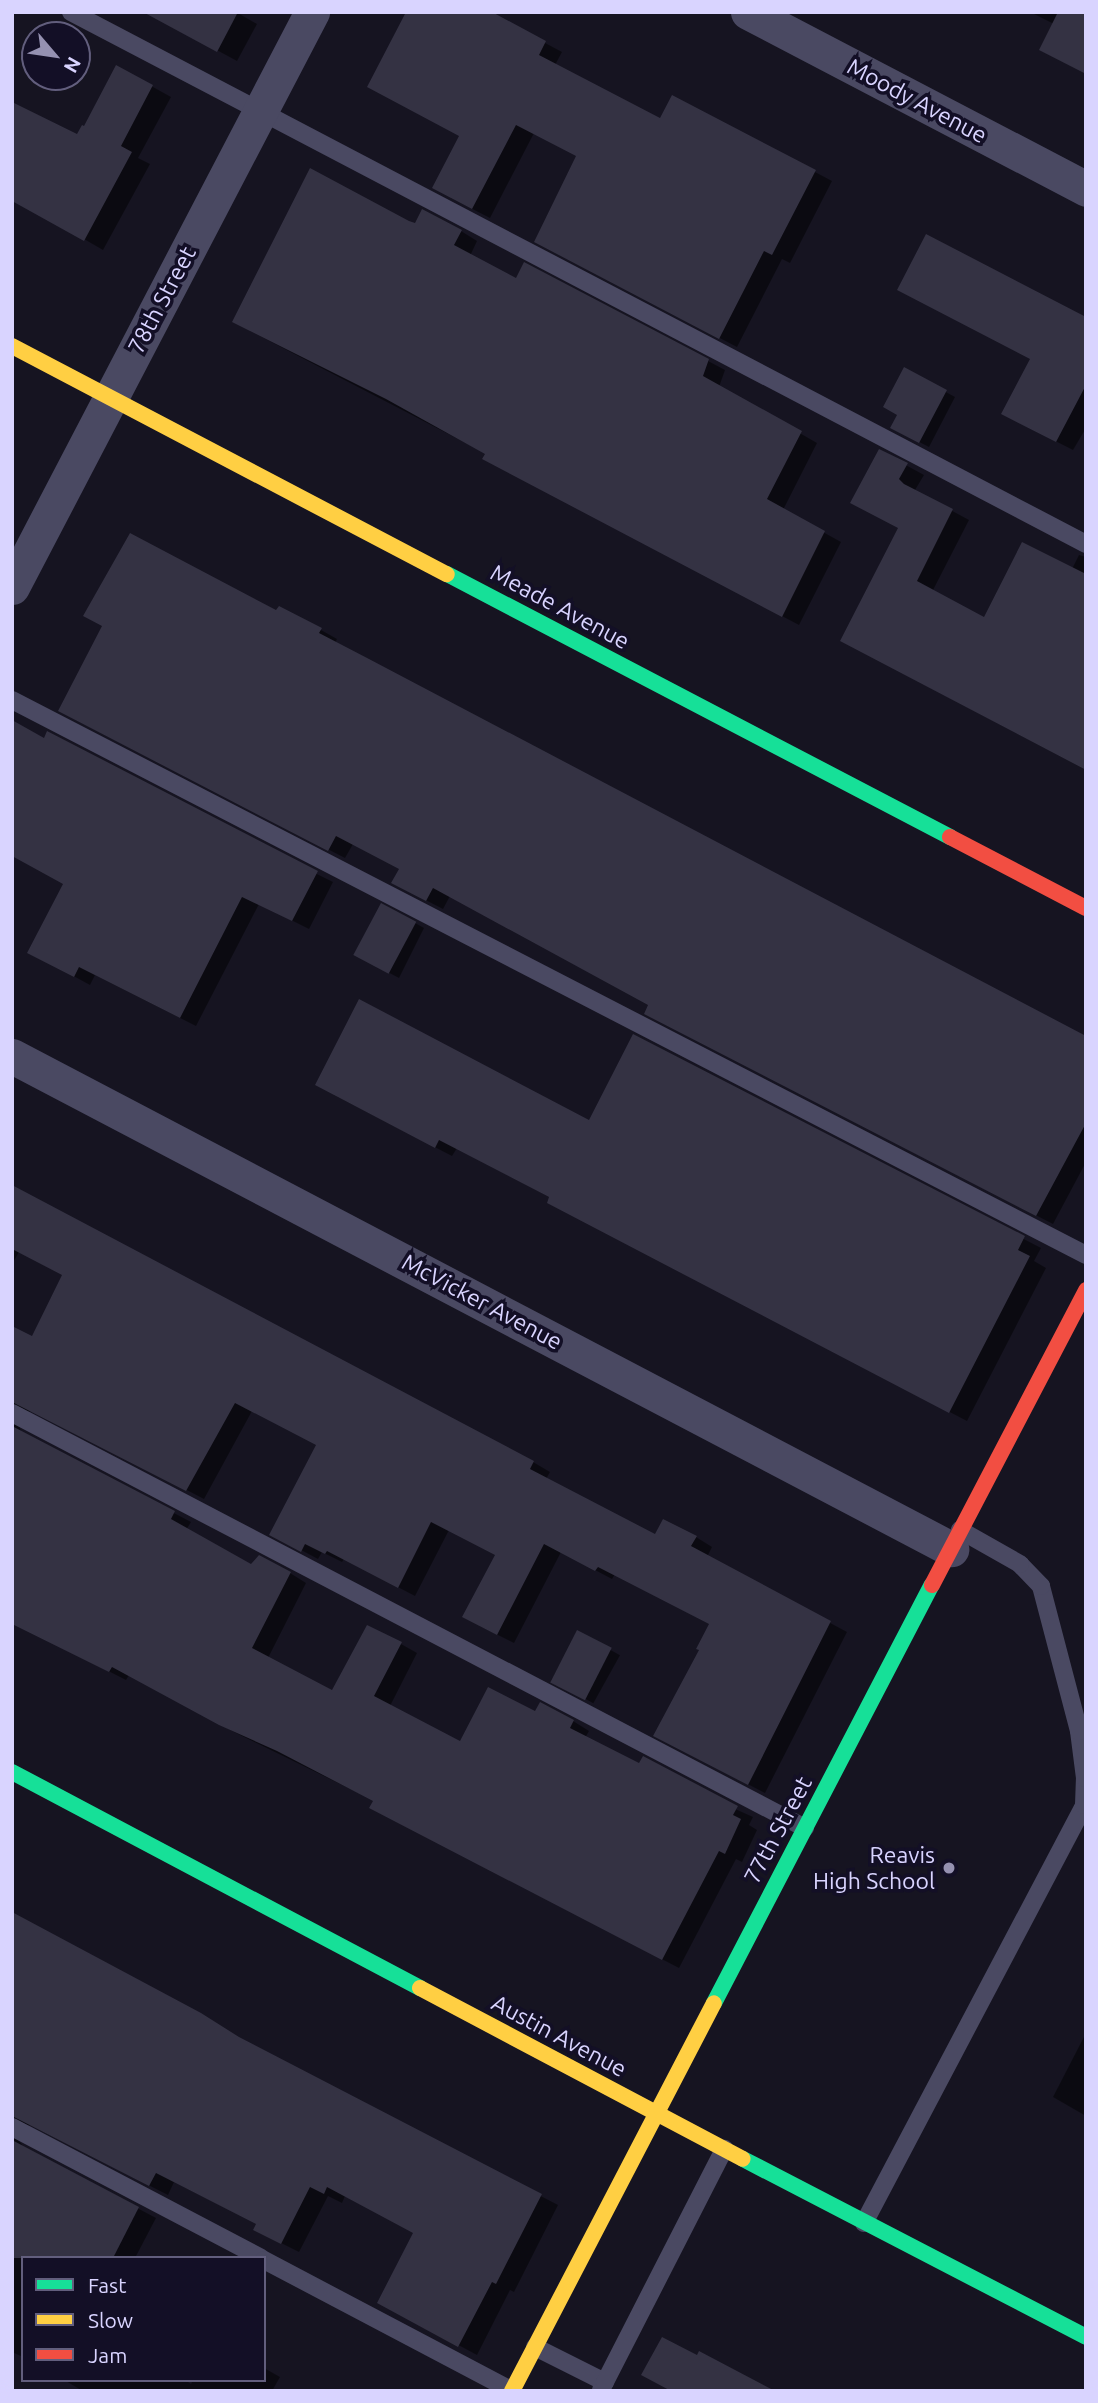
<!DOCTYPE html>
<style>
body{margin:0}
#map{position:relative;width:1098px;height:2403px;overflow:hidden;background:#161421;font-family:Ubuntu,sans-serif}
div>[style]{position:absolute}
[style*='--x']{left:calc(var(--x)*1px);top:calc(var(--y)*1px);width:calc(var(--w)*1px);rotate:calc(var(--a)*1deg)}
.shadow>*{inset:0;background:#0007;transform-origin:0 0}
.building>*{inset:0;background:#343243;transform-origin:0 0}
.lane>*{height:18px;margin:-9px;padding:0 9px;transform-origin:9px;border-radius:9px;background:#4a4962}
.street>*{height:35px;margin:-17.5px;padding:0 17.5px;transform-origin:17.5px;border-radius:17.5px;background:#4a4962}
.fast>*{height:16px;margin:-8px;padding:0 8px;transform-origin:8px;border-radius:8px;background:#16e098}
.slow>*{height:16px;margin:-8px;padding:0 8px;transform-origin:8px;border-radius:8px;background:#ffcf43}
.jam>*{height:16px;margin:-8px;padding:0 8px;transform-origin:8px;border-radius:8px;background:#f24e42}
.dots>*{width:19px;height:19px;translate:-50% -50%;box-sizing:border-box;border:4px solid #130f26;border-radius:50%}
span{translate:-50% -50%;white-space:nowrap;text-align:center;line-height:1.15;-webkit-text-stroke:7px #130f26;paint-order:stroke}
.street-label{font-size:23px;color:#d9d4ff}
.poi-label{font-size:23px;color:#d9d4ff}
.right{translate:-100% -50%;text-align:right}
.frame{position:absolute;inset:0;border:14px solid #d9d4ff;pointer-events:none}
.legend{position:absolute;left:21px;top:2256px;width:245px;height:126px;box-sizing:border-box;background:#130f26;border:2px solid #625e7d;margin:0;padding:9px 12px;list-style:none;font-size:21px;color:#d9d4ff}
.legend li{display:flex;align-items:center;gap:14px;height:35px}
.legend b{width:35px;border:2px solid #625e7d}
.north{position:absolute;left:21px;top:21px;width:70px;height:70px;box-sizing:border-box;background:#130f26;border:2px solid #625e7d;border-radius:50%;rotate:119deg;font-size:19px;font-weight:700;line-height:28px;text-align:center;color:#d9d4ff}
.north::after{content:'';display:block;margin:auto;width:24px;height:32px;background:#9591b1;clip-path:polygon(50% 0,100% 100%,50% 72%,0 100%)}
</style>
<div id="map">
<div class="shadow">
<i style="clip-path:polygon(236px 12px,257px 24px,237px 61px,202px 42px)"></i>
<i style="clip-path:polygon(487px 12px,562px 52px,555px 65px,661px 121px,673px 97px,832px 181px,790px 263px,782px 259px,737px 347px,553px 251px,578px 156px,534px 133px,490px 218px,451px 198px)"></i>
<i style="clip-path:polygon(1030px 12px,1086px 12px,1054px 24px)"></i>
<i style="clip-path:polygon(117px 67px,171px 97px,138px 158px,150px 164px,103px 250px,53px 221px,77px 137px,85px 128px)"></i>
<i style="clip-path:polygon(408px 223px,461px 231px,477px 241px,470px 256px,517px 280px,708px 361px,725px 370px,719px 387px,817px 443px,783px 510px,841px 542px,799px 625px,501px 467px,487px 454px,250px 331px)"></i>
<i style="clip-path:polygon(1086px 319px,1086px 428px,1073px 450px,1020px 423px)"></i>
<i style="clip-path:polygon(905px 370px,955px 397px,929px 447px,892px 428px,900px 414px)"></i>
<i style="clip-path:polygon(880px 451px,924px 475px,915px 490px,919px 493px,969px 520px,932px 592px,985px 619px,1072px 569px,1079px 555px,1086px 557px,1086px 770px,859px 650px,900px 528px)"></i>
<i style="clip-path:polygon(277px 613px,321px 630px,337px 639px,335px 643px,1086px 1037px,1086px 1162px,1053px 1224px,662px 1022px,650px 1005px,450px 896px,443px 909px,410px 892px,401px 869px,353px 844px,345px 858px,76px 720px)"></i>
<i style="clip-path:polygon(45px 740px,333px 882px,309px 929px,259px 904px,196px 1026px,95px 975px,90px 985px,46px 961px,65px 884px)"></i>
<i style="clip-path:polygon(415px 923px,424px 928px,399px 978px,365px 960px)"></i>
<i style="clip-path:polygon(634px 1036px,1041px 1248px,1034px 1261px,1046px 1268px,967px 1421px,566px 1212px,551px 1198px,457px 1148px,452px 1156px,334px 1095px,590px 1122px)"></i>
<i style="clip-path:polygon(12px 1187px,533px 1462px,550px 1472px,546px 1479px,656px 1536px,696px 1537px,712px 1547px,707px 1557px,847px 1632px,765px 1793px,672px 1745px,710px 1624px,615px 1574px,612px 1579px,561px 1552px,514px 1643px,480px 1626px,497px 1555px,449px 1530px,415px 1596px,344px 1559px,342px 1562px,322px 1552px,318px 1559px,288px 1543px,318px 1445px,252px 1411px,204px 1499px,35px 1411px,24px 1412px,18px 1418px,21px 1433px,191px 1522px,186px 1530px,251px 1566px,290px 1573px,306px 1583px,268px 1658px,333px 1692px,401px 1644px,417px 1653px,390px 1706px,461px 1743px,536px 1714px,573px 1721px,589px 1731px,585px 1738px,639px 1766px,753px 1817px,749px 1825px,757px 1830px,742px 1862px,736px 1859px,679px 1968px,388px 1817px,375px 1801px,238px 1734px,129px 1675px,126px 1680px,12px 1622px,12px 1328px,33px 1338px,64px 1275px,19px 1252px,12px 1264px)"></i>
<i style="left:578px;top:1632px;width:48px;height:55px;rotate:29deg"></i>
<i style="clip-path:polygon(12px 1914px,246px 2043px,558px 2205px,514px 2292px,510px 2290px,477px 2355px,397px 2312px,415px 2233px,345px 2196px,342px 2203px,328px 2196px,299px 2252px,273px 2239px,258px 2224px,174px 2182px,168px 2195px,30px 2125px,20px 2131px,18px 2139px,24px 2148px,156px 2218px,135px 2258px,23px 2258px,23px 2357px,12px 2352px)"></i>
<i style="clip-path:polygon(1086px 2033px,1086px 2116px,1053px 2097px)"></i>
<i style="clip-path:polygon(264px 2368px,280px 2377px,272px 2391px,83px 2391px,64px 2380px,185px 2380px,191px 2384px,193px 2380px,264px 2380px)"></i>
</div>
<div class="building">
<i style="clip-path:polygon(143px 12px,238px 12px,217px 52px)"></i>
<i style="clip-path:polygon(406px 12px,492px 12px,546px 41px,539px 55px,660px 118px,672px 95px,816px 170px,772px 255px,764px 251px,719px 339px,534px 242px,576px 156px,516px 125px,472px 209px,432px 188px,459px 136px,367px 87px)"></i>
<i style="clip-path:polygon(1058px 12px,1086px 12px,1086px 74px,1039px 50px)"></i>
<i style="clip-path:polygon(116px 65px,153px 85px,121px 146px,132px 152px,84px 241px,12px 201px,12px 102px,77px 134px,82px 125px,84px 126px)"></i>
<i style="clip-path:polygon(310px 168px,409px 221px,415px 223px,422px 209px,462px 230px,454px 245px,516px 278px,524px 262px,709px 359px,703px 376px,802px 431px,767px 499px,825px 531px,782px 617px,482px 459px,485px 454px,386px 399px,232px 322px)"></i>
<i style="clip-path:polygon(926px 234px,1086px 317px,1086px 385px,1056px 442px,1001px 414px,1030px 359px,897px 290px)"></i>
<i style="clip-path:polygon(904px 367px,947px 390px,919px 443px,890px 428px,897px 415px,883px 407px)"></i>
<i style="clip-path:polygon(879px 449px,908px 463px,899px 479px,904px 484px,953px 509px,917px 581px,984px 617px,1022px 542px,1086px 574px,1086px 770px,840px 641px,898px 528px,850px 503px)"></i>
<i style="clip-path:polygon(130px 533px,276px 610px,279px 606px,322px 628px,319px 633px,369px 659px,1086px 1036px,1086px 1123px,1036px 1216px,644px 1014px,648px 1005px,433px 888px,426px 901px,391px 883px,399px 869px,336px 836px,328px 851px,58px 711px,102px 626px,83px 616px)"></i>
<i style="clip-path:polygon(12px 720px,44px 738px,47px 731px,318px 871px,292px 921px,242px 897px,180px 1018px,79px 967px,74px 977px,27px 953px,63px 884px,12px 856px)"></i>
<i style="left:381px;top:903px;width:40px;height:59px;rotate:28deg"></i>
<i style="clip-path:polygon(359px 999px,589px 1120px,633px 1034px,1025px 1236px,1018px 1250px,1030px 1256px,949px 1413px,547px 1203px,549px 1197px,439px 1140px,435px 1148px,315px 1085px)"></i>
<i style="clip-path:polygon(12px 1185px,534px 1461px,530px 1469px,655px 1534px,663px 1519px,697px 1536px,691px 1546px,831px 1621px,748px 1785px,653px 1736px,699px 1650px,696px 1649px,709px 1624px,598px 1567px,595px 1571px,544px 1544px,497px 1635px,462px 1617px,495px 1555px,431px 1522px,398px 1588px,327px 1551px,325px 1554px,305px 1544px,301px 1552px,269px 1535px,316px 1445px,235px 1403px,186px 1491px,12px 1402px,12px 1326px,32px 1336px,62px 1275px,12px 1249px)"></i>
<i style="clip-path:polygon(12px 1426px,175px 1511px,171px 1519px,251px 1564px,259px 1555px,291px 1572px,252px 1648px,332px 1690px,367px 1625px,402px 1642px,374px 1696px,460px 1741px,488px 1687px,535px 1711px,540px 1702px,574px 1720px,570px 1728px,639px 1763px,643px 1756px,738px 1806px,733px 1815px,741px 1819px,725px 1854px,719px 1851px,662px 1960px,369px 1808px,373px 1801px,277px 1751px,219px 1725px,112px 1667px,109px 1672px,12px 1624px)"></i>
<i style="left:577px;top:1630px;width:39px;height:59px;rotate:27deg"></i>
<i style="clip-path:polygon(12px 1912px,201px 2013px,239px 2037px,542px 2194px,496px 2284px,492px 2282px,458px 2347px,377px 2303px,413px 2233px,327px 2187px,324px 2194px,310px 2187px,281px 2244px,253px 2230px,256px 2224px,156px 2173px,149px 2186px,12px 2116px)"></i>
<i style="clip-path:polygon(12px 2140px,139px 2207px,113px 2258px,12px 2258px)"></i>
<i style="clip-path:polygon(662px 2337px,697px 2355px,699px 2351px,775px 2391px,671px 2391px,641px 2375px)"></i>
</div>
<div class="lane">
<i style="--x:71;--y:12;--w:1146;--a:27.66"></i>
<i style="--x:12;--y:700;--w:1209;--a:27.33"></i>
<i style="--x:12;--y:1413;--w:895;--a:27.62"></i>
<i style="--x:12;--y:2127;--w:281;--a:27.7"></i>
<i style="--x:864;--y:2223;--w:472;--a:-62.2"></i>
<i style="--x:1084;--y:1805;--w:27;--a:-88"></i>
<i style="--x:1085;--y:1778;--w:47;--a:-97.3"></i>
<i style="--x:1079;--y:1731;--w:150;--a:-104.7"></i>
<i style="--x:1041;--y:1586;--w:30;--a:-134"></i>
<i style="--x:1020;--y:1564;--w:69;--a:-150.5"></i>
<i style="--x:264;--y:2260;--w:280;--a:27.8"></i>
<i style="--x:535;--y:2347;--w:78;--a:26.6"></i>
<i style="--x:605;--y:2382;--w:9;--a:117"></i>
<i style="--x:605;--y:2382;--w:262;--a:-62.9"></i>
</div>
<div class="street">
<i style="--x:748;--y:12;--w:382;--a:27.6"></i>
<i style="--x:12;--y:587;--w:649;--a:-62.45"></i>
<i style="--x:12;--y:1056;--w:1061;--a:27.7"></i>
</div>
<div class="fast">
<i style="--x:447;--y:574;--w:568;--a:27.6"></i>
<i style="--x:12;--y:1772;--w:462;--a:27.9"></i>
<i style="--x:714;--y:2003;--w:471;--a:-62.5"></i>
<i style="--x:743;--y:2159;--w:386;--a:27.4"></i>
</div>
<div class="slow">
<i style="--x:12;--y:346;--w:491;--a:27.7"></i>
<i style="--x:420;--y:1988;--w:365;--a:27.9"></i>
<i style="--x:512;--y:2391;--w:437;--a:-62.5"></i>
</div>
<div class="jam">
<i style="--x:950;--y:837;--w:153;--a:27.6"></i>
<i style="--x:932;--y:1585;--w:333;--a:-62.4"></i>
</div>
<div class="dots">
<i style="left:949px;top:1868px;background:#9591b1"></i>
</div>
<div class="street-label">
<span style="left:917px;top:101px;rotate:28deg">Moody Avenue</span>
<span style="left:162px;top:300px;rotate:-62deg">78th Street</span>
<span style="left:560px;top:607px;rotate:28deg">Meade Avenue</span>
<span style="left:482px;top:1302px;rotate:28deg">McVicker Avenue</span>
<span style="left:778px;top:1830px;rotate:-62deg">77th Street</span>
<span style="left:559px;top:2036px;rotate:28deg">Austin Avenue</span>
</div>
<div class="poi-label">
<span class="right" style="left:935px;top:1868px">Reavis<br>High School</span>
</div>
<div class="frame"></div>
<ul class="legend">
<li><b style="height:9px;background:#16e098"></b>Fast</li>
<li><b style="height:9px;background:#ffcf43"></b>Slow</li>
<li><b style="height:9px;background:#f24e42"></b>Jam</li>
</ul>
<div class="north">N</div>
</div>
